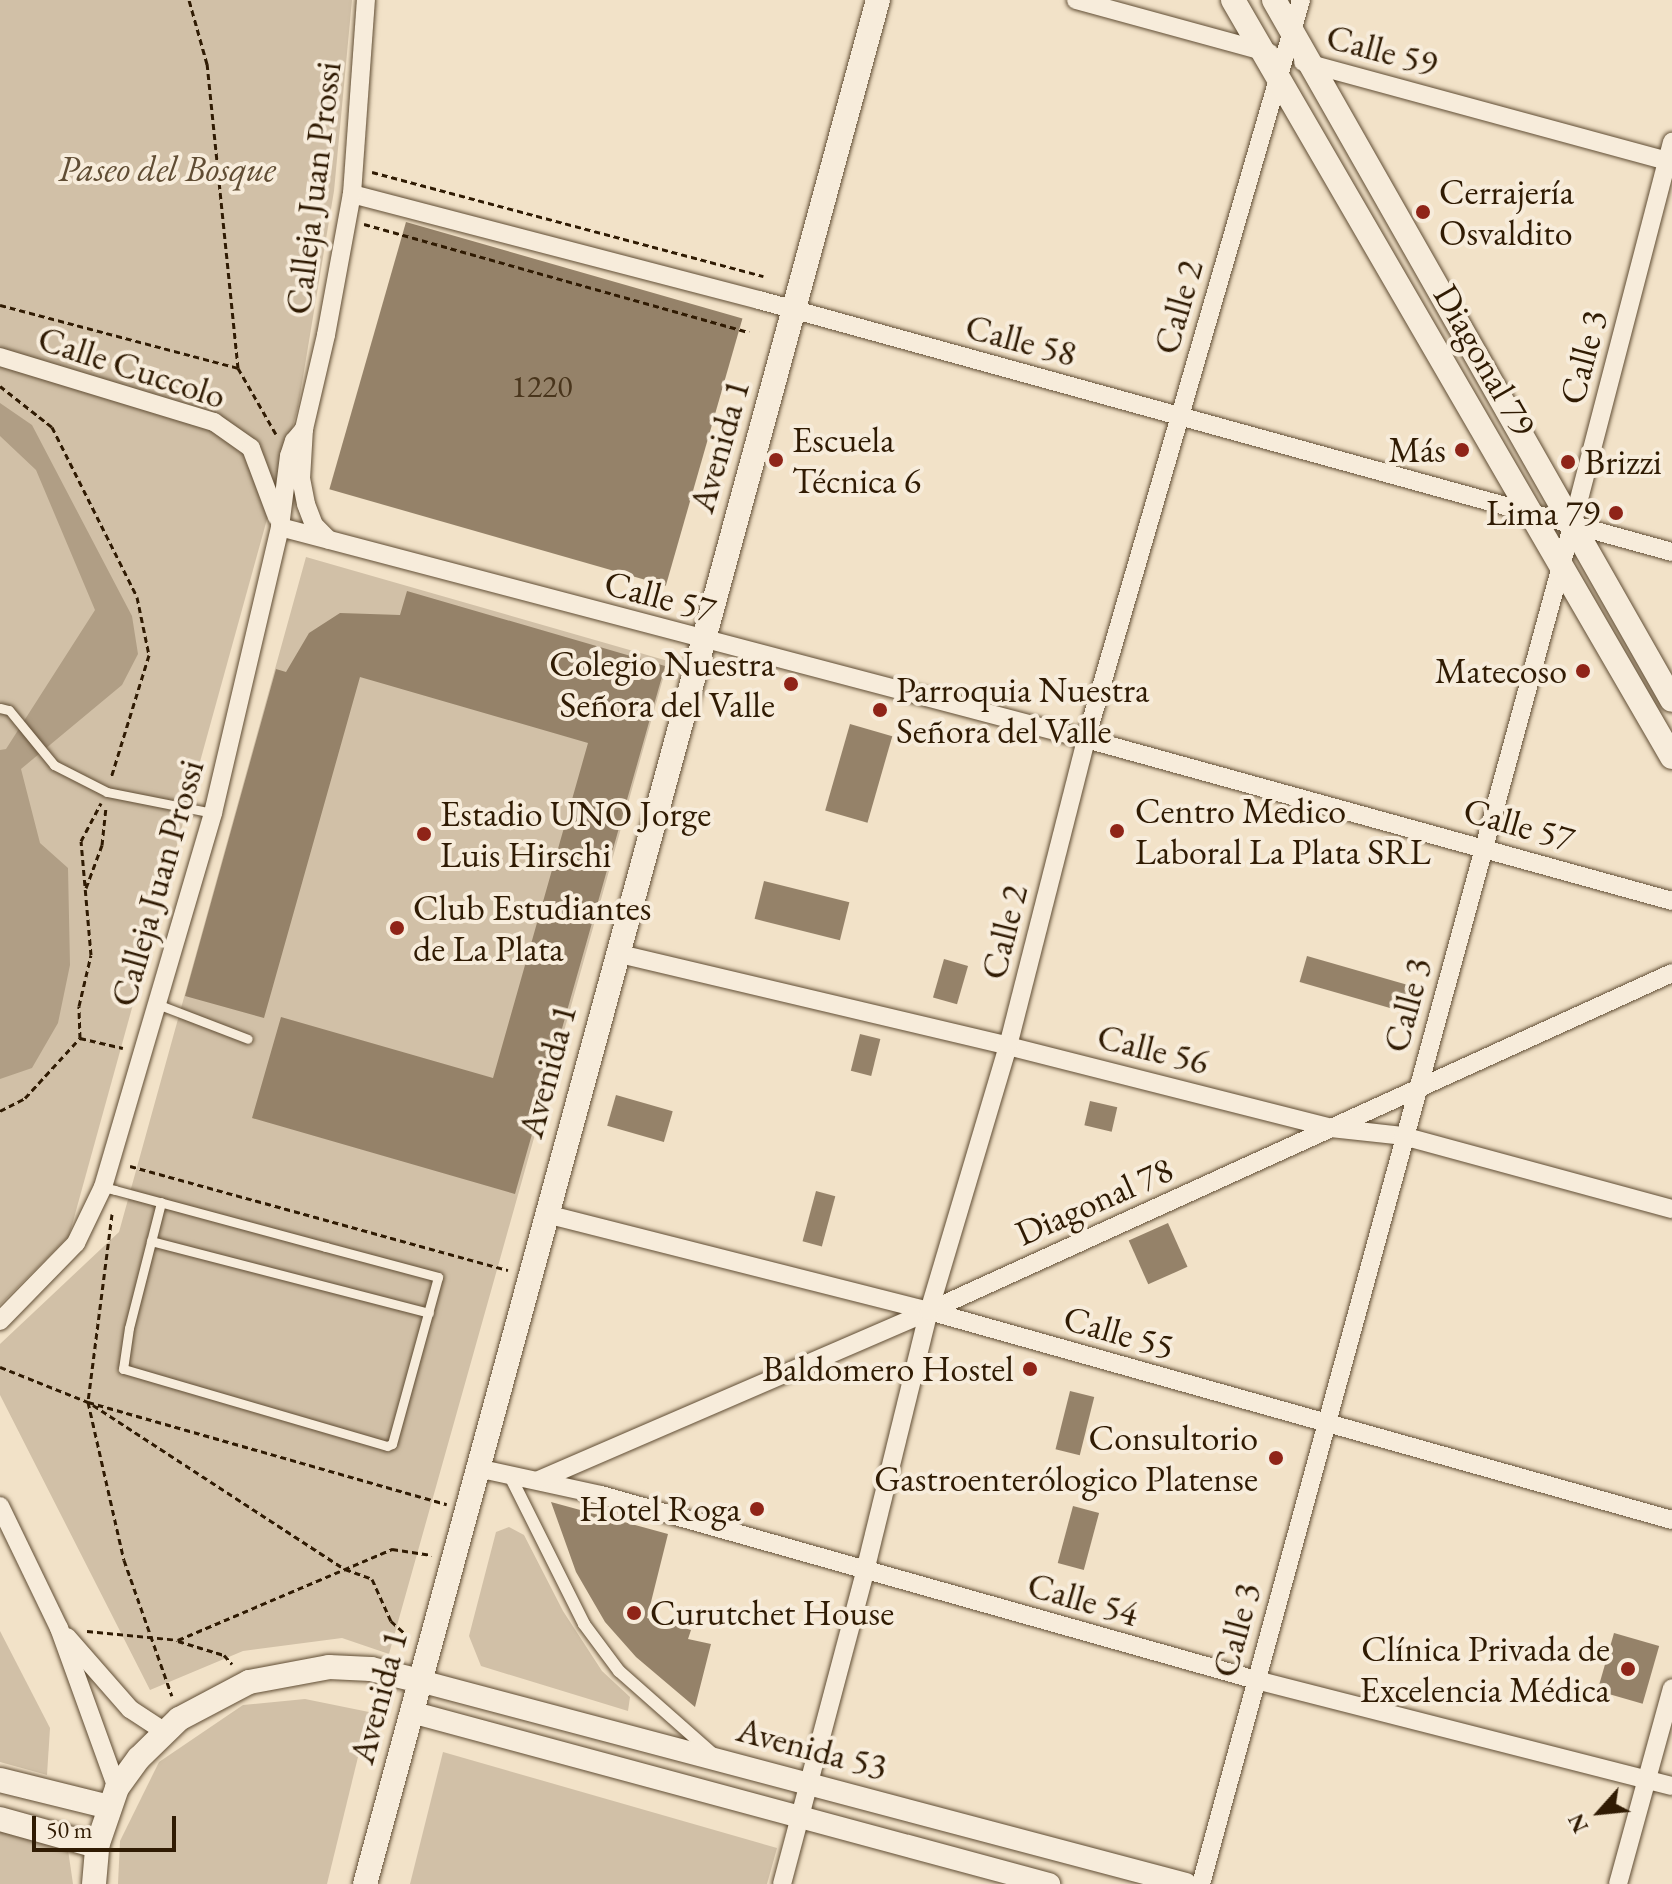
<!DOCTYPE html>
<meta charset="utf-8">
<style>
body{margin:0}
#map{position:relative;width:1672px;height:1884px;overflow:hidden;background:#f2e2c8;font-family:"EB Garamond",serif}
div>[style]{position:absolute}
[style*='--x']{left:calc(var(--x)*1px);top:calc(var(--y)*1px);width:calc(var(--w)*1px);rotate:calc(var(--a)*1deg)}
.green>*{inset:0;background:#d1c0a7}
.water>*{inset:0;background:#b09e85}
.building>*{inset:0;background:#958269;transform-origin:0 0}
.path>*{height:3px;margin-top:-1.5px;transform-origin:0;background:repeating-linear-gradient(90deg,#301b03 0 6px,transparent 0 10px)}
.roads{filter:drop-shadow(0 0 2px #604d34) drop-shadow(0 0 2px #604d34)}
.service>*{height:9px;margin:-4.5px;padding:0 4.5px;transform-origin:4.5px;border-radius:4.5px;background:#f7ecdb}
.pedestrian>*{height:12px;margin:-6px;padding:0 6px;transform-origin:6px;border-radius:6px;background:#f7ecdb}
.minor>*{height:18px;margin:-9px;padding:0 9px;transform-origin:9px;border-radius:9px;background:#f7ecdb}
.tertiary>*{height:22px;margin:-11px;padding:0 11px;transform-origin:11px;border-radius:11px;background:#f7ecdb}
.secondary>*{height:24px;margin:-12px;padding:0 12px;transform-origin:12px;border-radius:12px;background:#f7ecdb}
.dots>*{width:22px;height:22px;translate:-50% -50%;box-sizing:border-box;border:4px solid #f7ecdb;border-radius:50%}
span{translate:-50% -50%;white-space:nowrap;text-align:center;line-height:1.15;-webkit-text-stroke:8px #f7ecdb;paint-order:stroke}
.number-label{font-size:32px;color:#49351c}
.number-label span{-webkit-text-stroke-width:0}
.street-label{font-size:36px;color:#301b03}
.park-label{font-size:36px;color:#604d34;font-style:italic}
.poi-label{font-size:36px;color:#301b03}
.left{translate:0 -50%;text-align:left}
.right{translate:-100% -50%;text-align:right}
.north{position:absolute;left:1560px;top:1772px;width:80px;height:80px;-webkit-text-stroke:6px #f7ecdb;paint-order:stroke;rotate:243deg;font-size:22px;font-weight:700;line-height:32px;text-align:center;color:#301b03}
.north::after{content:'';display:block;margin:auto;width:28px;height:36px;background:#301b03;clip-path:polygon(50% 0,100% 100%,50% 72%,0 100%)}
.scale{position:absolute;left:32px;top:1816px;width:144px;height:36px;box-sizing:border-box;border:4px solid #301b03;border-top:0;padding-left:10px;font-size:24px;line-height:28px;white-space:nowrap;color:#301b03;-webkit-text-stroke:6px #f7ecdb;paint-order:stroke}
</style>
<div id="map">
<div class="green">
<i style="clip-path:polygon(0 0,352px 0,334px 191px,298px 407px,69px 1236px,0 1305px)"></i>
<i style="clip-path:polygon(306px 557px,668px 661px,389px 1654px,342px 1638px,243px 1651px,150px 1690px,0 1395px,0 1344px,119px 1232px)"></i>
<i style="clip-path:polygon(509px 1527px,524px 1535px,563px 1611px,602px 1671px,630px 1697px,628px 1711px,481px 1666px,469px 1636px,496px 1532px)"></i>
<i style="clip-path:polygon(0 1631px,50px 1728px,47px 1775px,0 1762px)"></i>
<i style="clip-path:polygon(305px 1699px,369px 1712px,327px 1884px,118px 1884px,120px 1841px,159px 1762px,243px 1705px)"></i>
<i style="clip-path:polygon(443px 1752px,777px 1848px,767px 1884px,410px 1884px)"></i>
<i style="clip-path:polygon(0 1826px,67px 1843px,73px 1884px,0 1884px)"></i>
</div>
<div class="water">
<i style="clip-path:polygon(0 403px,32px 425px,132px 616px,138px 654px,122px 685px,21px 769px,40px 843px,68px 868px,70px 965px,58px 1023px,32px 1068px,0 1079px,0 750px,6px 749px,95px 610px,36px 470px,0 436px)"></i>
</div>
<div class="building">
<i style="left:406px;top:222px;width:350px;height:278px;rotate:16deg"></i>
<i style="clip-path:polygon(407px 591px,665px 666px,515px 1194px,252px 1118px,281px 1017px,493px 1078px,588px 743px,360px 677px,264px 1018px,185px 996px,276px 669px,286px 672px,309px 633px,340px 613px,400px 615px)"></i>
<i style="left:850px;top:724px;width:44px;height:90px;rotate:16deg"></i>
<i style="left:764px;top:881px;width:88px;height:39px;rotate:14deg"></i>
<i style="left:1307px;top:956px;width:114px;height:27px;rotate:16deg"></i>
<i style="left:944px;top:959px;width:25px;height:40px;rotate:16deg"></i>
<i style="left:860px;top:1034px;width:21px;height:38px;rotate:14deg"></i>
<i style="left:616px;top:1095px;width:59px;height:32px;rotate:16deg"></i>
<i style="left:1090px;top:1101px;width:28px;height:25px;rotate:13deg"></i>
<i style="left:816px;top:1191px;width:20px;height:52px;rotate:15deg"></i>
<i style="left:1168px;top:1223px;width:48px;height:43px;rotate:66deg"></i>
<i style="left:1070px;top:1391px;width:25px;height:60px;rotate:14deg"></i>
<i style="clip-path:polygon(551px 1502px,668px 1534px,647px 1618px,691px 1630px,688px 1639px,711px 1644px,695px 1707px,636px 1657px,605px 1622px,576px 1572px)"></i>
<i style="left:1073px;top:1506px;width:27px;height:59px;rotate:15deg"></i>
<i style="left:1614px;top:1633px;width:47px;height:60px;rotate:16deg"></i>
</div>
<div class="path">
<i style="--x:372;--y:172;--w:405;--a:14.9"></i>
<i style="--x:364;--y:224;--w:400;--a:15.7"></i>
<i style="--x:0;--y:305;--w:246;--a:14.8"></i>
<i style="--x:238;--y:368;--w:306;--a:-95.8"></i>
<i style="--x:207;--y:64;--w:66;--a:-105.7"></i>
<i style="--x:238;--y:368;--w:76;--a:60.1"></i>
<i style="--x:0;--y:386;--w:66;--a:38.3"></i>
<i style="--x:52;--y:427;--w:190;--a:63.4"></i>
<i style="--x:137;--y:597;--w:59;--a:78.3"></i>
<i style="--x:149;--y:655;--w:129;--a:107.2"></i>
<i style="--x:86;--y:888;--w:46;--a:-69.6"></i>
<i style="--x:102;--y:845;--w:38;--a:-84"></i>
<i style="--x:80;--y:1038;--w:44;--a:13.1"></i>
<i style="--x:0;--y:1111;--w:28;--a:-27"></i>
<i style="--x:25;--y:1098;--w:81;--a:-47.5"></i>
<i style="--x:80;--y:1038;--w:32;--a:-92"></i>
<i style="--x:79;--y:1006;--w:52;--a:-76.8"></i>
<i style="--x:91;--y:955;--w:114;--a:-95"></i>
<i style="--x:81;--y:841;--w:43;--a:-62.2"></i>
<i style="--x:130;--y:1166;--w:392;--a:15.4"></i>
<i style="--x:112;--y:1214;--w:190;--a:97.3"></i>
<i style="--x:88;--y:1402;--w:162;--a:77.2"></i>
<i style="--x:124;--y:1560;--w:144;--a:70.6"></i>
<i style="--x:0;--y:1367;--w:95;--a:21.7"></i>
<i style="--x:88;--y:1402;--w:373;--a:15.9"></i>
<i style="--x:93;--y:1405;--w:301;--a:33.1"></i>
<i style="--x:345;--y:1569;--w:29;--a:20"></i>
<i style="--x:372;--y:1579;--w:46;--a:65.7"></i>
<i style="--x:391;--y:1621;--w:24;--a:42"></i>
<i style="--x:87;--y:1631;--w:91;--a:5.6"></i>
<i style="--x:178;--y:1640;--w:233;--a:-23"></i>
<i style="--x:392;--y:1549;--w:40;--a:8.5"></i>
<i style="--x:178;--y:1641;--w:48;--a:16.9"></i>
<i style="--x:224;--y:1655;--w:12;--a:48"></i>
</div>
<div class="roads">
<div class="service">
<i style="--x:0;--y:708;--w:9;--a:13"></i>
<i style="--x:9;--y:710;--w:71;--a:50.7"></i>
<i style="--x:54;--y:765;--w:59;--a:27"></i>
<i style="--x:107;--y:792;--w:108;--a:11.2"></i>
<i style="--x:157;--y:1004;--w:97;--a:21"></i>
<i style="--x:103;--y:1187;--w:12;--a:14"></i>
<i style="--x:115;--y:1190;--w:219;--a:15.1"></i>
<i style="--x:326;--y:1247;--w:116;--a:15"></i>
<i style="--x:438;--y:1277;--w:173;--a:105.4"></i>
<i style="--x:392;--y:1444;--w:5;--a:158"></i>
<i style="--x:387;--y:1446;--w:275;--a:-163.7"></i>
<i style="--x:123;--y:1369;--w:41;--a:-81.7"></i>
<i style="--x:129;--y:1328;--w:130;--a:-75.7"></i>
<i style="--x:151;--y:1241;--w:287;--a:14.5"></i>
</div>
<div class="pedestrian">
<i style="--x:509;--y:1474;--w:168;--a:63.4"></i>
<i style="--x:584;--y:1624;--w:59;--a:53.3"></i>
<i style="--x:619;--y:1671;--w:125;--a:41.4"></i>
</div>
<div class="minor">
<i style="--x:1076;--y:0;--w:201;--a:15.3"></i>
<i style="--x:1303;--y:62;--w:382;--a:15.2"></i>
<i style="--x:352;--y:194;--w:421;--a:14.6"></i>
<i style="--x:759;--y:300;--w:947;--a:15.43"></i>
<i style="--x:0;--y:357;--w:224;--a:16.9"></i>
<i style="--x:214;--y:422;--w:45;--a:35.1"></i>
<i style="--x:251;--y:448;--w:74;--a:69.4"></i>
<i style="--x:280;--y:527;--w:833;--a:14.74"></i>
<i style="--x:1086;--y:739;--w:608;--a:15.45"></i>
<i style="--x:329;--y:540;--w:21;--a:-135"></i>
<i style="--x:314;--y:525;--w:22;--a:-111"></i>
<i style="--x:306;--y:504;--w:25;--a:-101"></i>
<i style="--x:301;--y:479;--w:50;--a:-86.6"></i>
<i style="--x:304;--y:429;--w:97;--a:-76.8"></i>
<i style="--x:326;--y:335;--w:143;--a:-79.6"></i>
<i style="--x:352;--y:194;--w:195;--a:-85.9"></i>
<i style="--x:616;--y:953;--w:403;--a:13.3"></i>
<i style="--x:1008;--y:1046;--w:333;--a:14.2"></i>
<i style="--x:1331;--y:1128;--w:72;--a:6.3"></i>
<i style="--x:1403;--y:1136;--w:279;--a:15.2"></i>
<i style="--x:546;--y:1214;--w:395;--a:14.2"></i>
<i style="--x:929;--y:1311;--w:772;--a:15.71"></i>
<i style="--x:0;--y:1321;--w:109;--a:-45.7"></i>
<i style="--x:76;--y:1243;--w:62;--a:-64.3"></i>
<i style="--x:103;--y:1187;--w:390;--a:-73.6"></i>
<i style="--x:213;--y:813;--w:294;--a:-76.8"></i>
<i style="--x:280;--y:527;--w:72;--a:-82.8"></i>
<i style="--x:289;--y:456;--w:16;--a:-72"></i>
<i style="--x:294;--y:441;--w:16;--a:-50"></i>
<i style="--x:477;--y:1468;--w:127;--a:12.3"></i>
<i style="--x:601;--y:1495;--w:681;--a:15.77"></i>
<i style="--x:1256;--y:1680;--w:429;--a:14.3"></i>
<i style="--x:539;--y:1480;--w:425;--a:-23.4"></i>
<i style="--x:929;--y:1311;--w:816;--a:-24.46"></i>
<i style="--x:0;--y:1506;--w:136;--a:64.2"></i>
<i style="--x:59;--y:1628;--w:170;--a:70.1"></i>
<i style="--x:67;--y:1637;--w:96;--a:48.8"></i>
<i style="--x:130;--y:1709;--w:42;--a:33.3"></i>
<i style="--x:782;--y:1884;--w:324;--a:-75.1"></i>
<i style="--x:865;--y:1571;--w:268;--a:-76.2"></i>
<i style="--x:929;--y:1311;--w:277;--a:-73.4"></i>
<i style="--x:1008;--y:1046;--w:317;--a:-75.7"></i>
<i style="--x:1086;--y:739;--w:770;--a:-73.78"></i>
<i style="--x:1201;--y:1884;--w:1408;--a:-74.72"></i>
<i style="--x:1572;--y:526;--w:397;--a:-75.4"></i>
<i style="--x:1618;--y:1884;--w:203;--a:-74.6"></i>
</div>
<div class="tertiary">
<i style="--x:420;--y:1681;--w:792;--a:14.84"></i>
<i style="--x:411;--y:1712;--w:661;--a:15.09"></i>
</div>
<div class="secondary">
<i style="--x:1233;--y:0;--w:875;--a:59.89"></i>
<i style="--x:1274;--y:0;--w:805;--a:60.38"></i>
<i style="--x:0;--y:1780;--w:112;--a:13.9"></i>
<i style="--x:0;--y:1819;--w:101;--a:15.6"></i>
<i style="--x:94;--y:1884;--w:38;--a:-85"></i>
<i style="--x:97;--y:1846;--w:61;--a:-71"></i>
<i style="--x:117;--y:1788;--w:37;--a:-54"></i>
<i style="--x:139;--y:1758;--w:56;--a:-44.3"></i>
<i style="--x:179;--y:1719;--w:79;--a:-27.9"></i>
<i style="--x:249;--y:1682;--w:81;--a:-10.6"></i>
<i style="--x:329;--y:1667;--w:42;--a:2.7"></i>
<i style="--x:371;--y:1669;--w:50;--a:13.8"></i>
<i style="--x:365;--y:1884;--w:1953;--a:-74.77"></i>
</div>
</div>
<div class="dots">
<i style="left:1423px;top:212px;background:#8f2418"></i>
<i style="left:1462px;top:450px;background:#8f2418"></i>
<i style="left:776px;top:460px;background:#8f2418"></i>
<i style="left:1568px;top:462px;background:#8f2418"></i>
<i style="left:1616px;top:513px;background:#8f2418"></i>
<i style="left:1583px;top:671px;background:#8f2418"></i>
<i style="left:791px;top:684px;background:#8f2418"></i>
<i style="left:880px;top:710px;background:#8f2418"></i>
<i style="left:1117px;top:831px;background:#8f2418"></i>
<i style="left:424px;top:834px;background:#8f2418"></i>
<i style="left:397px;top:928px;background:#8f2418"></i>
<i style="left:1030px;top:1369px;background:#8f2418"></i>
<i style="left:1276px;top:1458px;background:#8f2418"></i>
<i style="left:757px;top:1509px;background:#8f2418"></i>
<i style="left:634px;top:1613px;background:#8f2418"></i>
<i style="left:1628px;top:1669px;background:#8f2418"></i>
</div>
<div class="number-label">
<span style="left:542px;top:386px">1220</span>
</div>
<div class="street-label">
<span style="left:1382px;top:50px;rotate:15deg">Calle 59</span>
<span style="left:313px;top:188px;rotate:-83deg">Calleja Juan Prossi</span>
<span style="left:1178px;top:307px;rotate:-74deg">Calle 2</span>
<span style="left:1021px;top:340px;rotate:15deg">Calle 58</span>
<span style="left:1583px;top:357px;rotate:-75deg">Calle 3</span>
<span style="left:1485px;top:360px;rotate:60deg">Diagonal 79</span>
<span style="left:132px;top:367px;rotate:18deg">Calle Cuccolo</span>
<span style="left:719px;top:446px;rotate:-74deg">Avenida 1</span>
<span style="left:660px;top:596px;rotate:15deg">Calle 57</span>
<span style="left:1519px;top:824px;rotate:16deg">Calle 57</span>
<span style="left:157px;top:883px;rotate:-74deg">Calleja Juan Prossi</span>
<span style="left:1004px;top:932px;rotate:-76deg">Calle 2</span>
<span style="left:1407px;top:1005px;rotate:-75deg">Calle 3</span>
<span style="left:1153px;top:1049px;rotate:14deg">Calle 56</span>
<span style="left:547px;top:1071px;rotate:-75deg">Avenida 1</span>
<span style="left:1094px;top:1201px;rotate:-24deg">Diagonal 78</span>
<span style="left:1119px;top:1332px;rotate:16deg">Calle 55</span>
<span style="left:1083px;top:1599px;rotate:16deg">Calle 54</span>
<span style="left:1236px;top:1630px;rotate:-75deg">Calle 3</span>
<span style="left:378px;top:1697px;rotate:-75deg">Avenida 1</span>
<span style="left:812px;top:1748px;rotate:15deg">Avenida 53</span>
</div>
<div class="park-label">
<span style="left:167px;top:169px">Paseo del Bosque</span>
</div>
<div class="poi-label">
<span class="left" style="left:1439px;top:212px">Cerrajería<br>Osvaldito</span>
<span class="left" style="left:792px;top:460px">Escuela<br>Técnica 6</span>
<span class="right" style="left:1446px;top:450px">Más</span>
<span class="left" style="left:1584px;top:462px">Brizzi</span>
<span class="right" style="left:1600px;top:513px">Lima 79</span>
<span class="right" style="left:775px;top:684px">Colegio Nuestra<br>Señora del Valle</span>
<span class="right" style="left:1567px;top:671px">Matecoso</span>
<span class="left" style="left:896px;top:710px">Parroquia Nuestra<br>Señora del Valle</span>
<span class="left" style="left:1135px;top:831px">Centro Medico<br>Laboral La Plata SRL</span>
<span class="left" style="left:440px;top:834px">Estadio UNO Jorge<br>Luis Hirschi</span>
<span class="left" style="left:413px;top:928px">Club Estudiantes<br>de La Plata</span>
<span class="right" style="left:1014px;top:1369px">Baldomero Hostel</span>
<span class="right" style="left:1258px;top:1458px">Consultorio<br>Gastroenterólogico Platense</span>
<span class="right" style="left:741px;top:1509px">Hotel Roga</span>
<span class="left" style="left:650px;top:1613px">Curutchet House</span>
<span class="right" style="left:1610px;top:1669px">Clínica Privada de<br>Excelencia Médica</span>
</div>
<div class="north">N</div>
<div class="scale">50 m</div>
</div>
